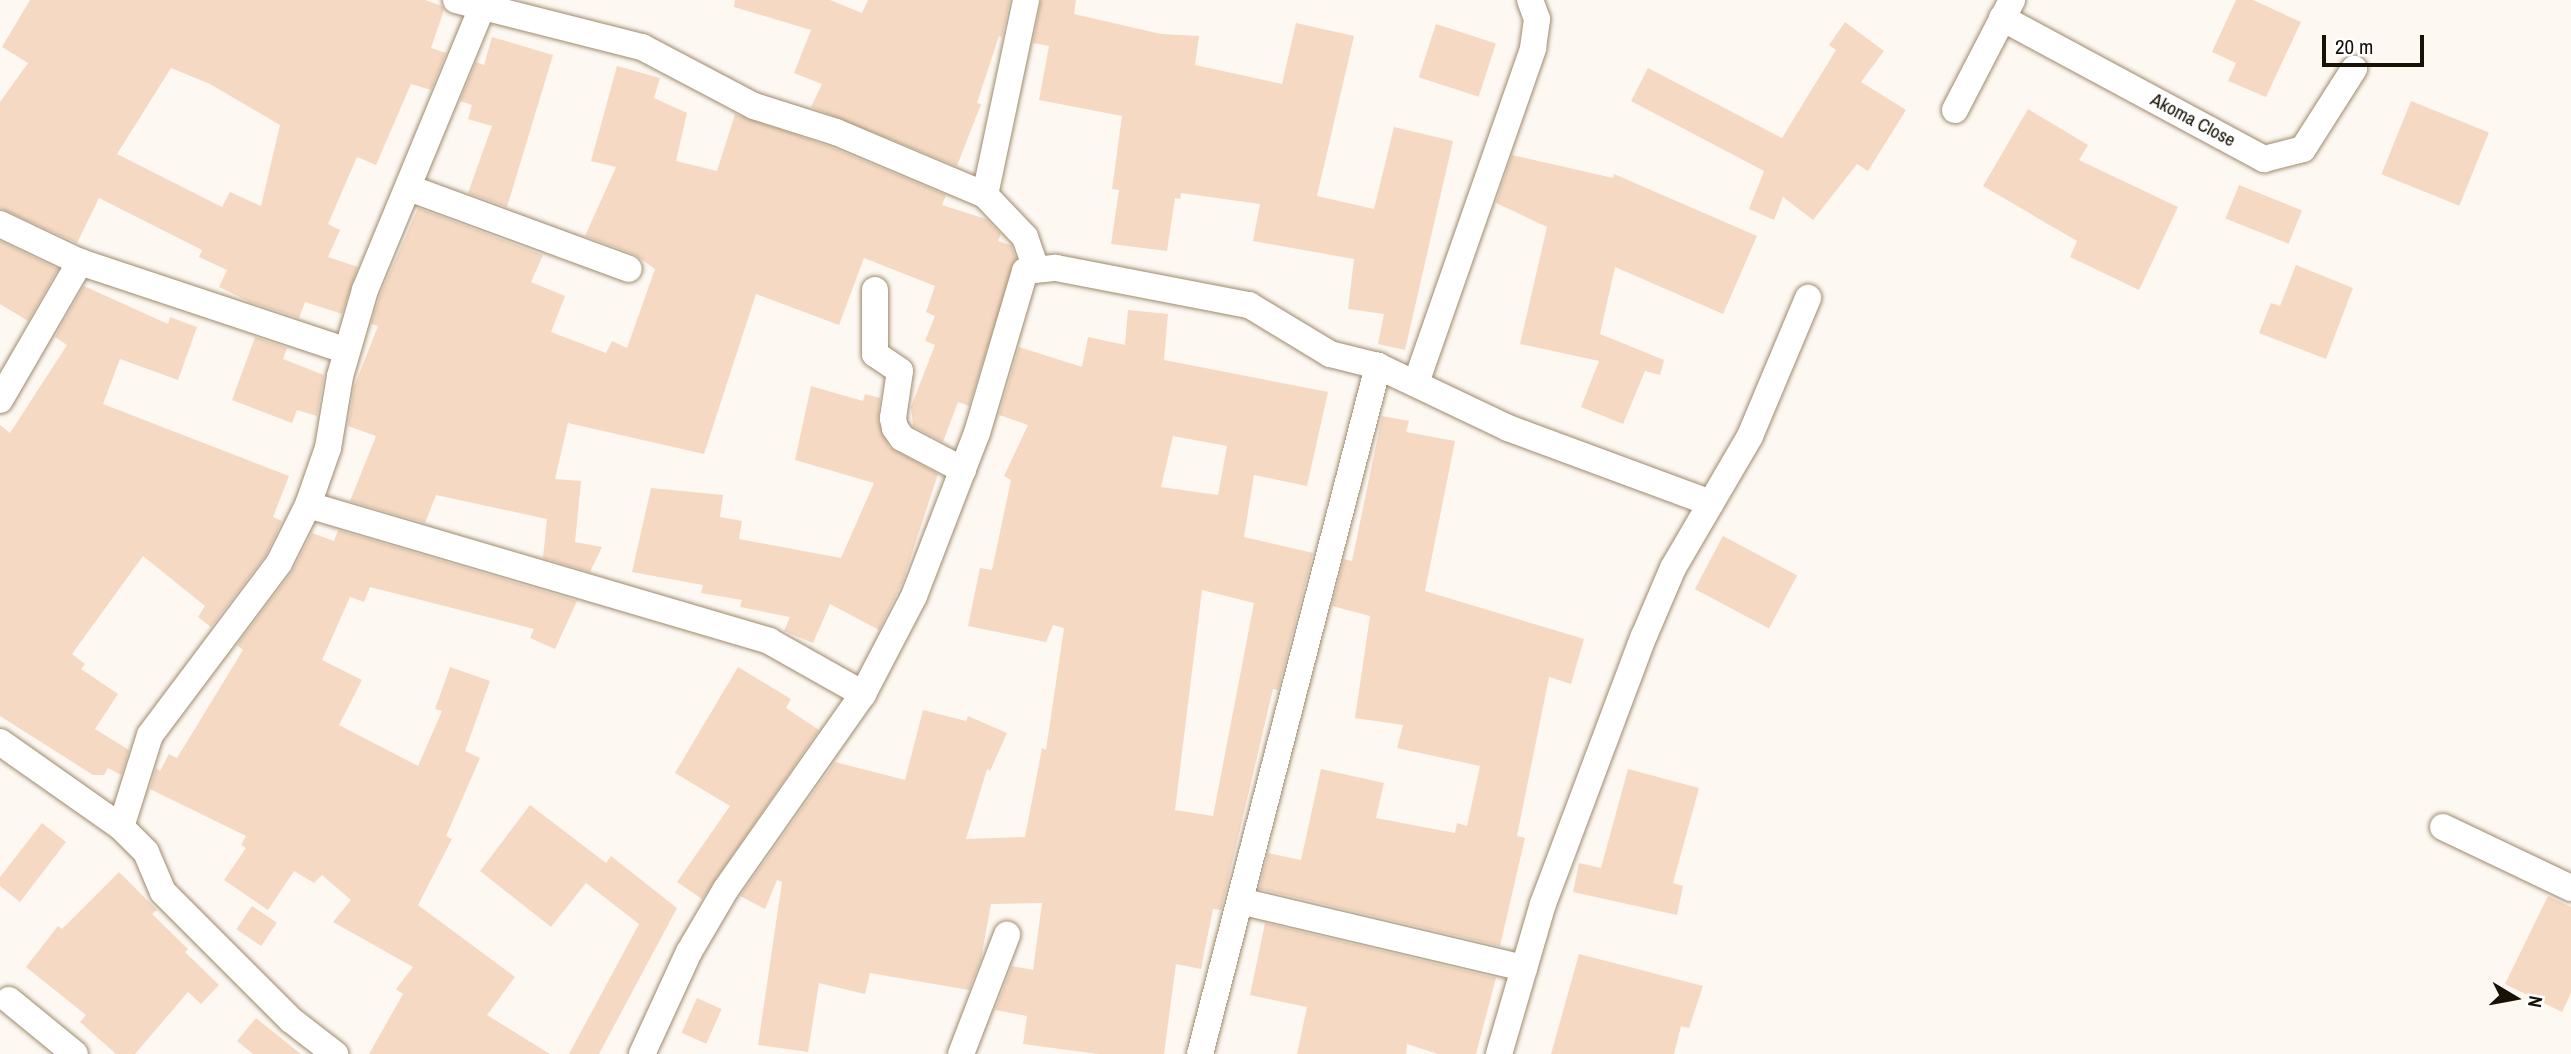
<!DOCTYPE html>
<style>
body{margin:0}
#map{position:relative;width:2571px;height:1054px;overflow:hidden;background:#fdf8f2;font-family:"Archivo Narrow",sans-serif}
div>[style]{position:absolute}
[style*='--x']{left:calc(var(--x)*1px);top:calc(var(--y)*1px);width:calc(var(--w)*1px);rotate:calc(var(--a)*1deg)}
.building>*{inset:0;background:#f5d9c3;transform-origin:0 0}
.roads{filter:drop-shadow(0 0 2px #9f8a6c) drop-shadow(0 0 2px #9f8a6c)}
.street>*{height:26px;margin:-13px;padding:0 13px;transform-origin:13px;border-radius:13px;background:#fff}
span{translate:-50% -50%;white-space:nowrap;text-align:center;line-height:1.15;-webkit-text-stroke:7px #fff;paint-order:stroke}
.street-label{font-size:19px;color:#181106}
.north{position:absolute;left:2480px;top:963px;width:70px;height:70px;-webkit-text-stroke:5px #fff;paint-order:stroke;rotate:100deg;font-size:19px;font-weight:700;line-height:28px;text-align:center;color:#181106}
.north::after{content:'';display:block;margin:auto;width:24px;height:32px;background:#181106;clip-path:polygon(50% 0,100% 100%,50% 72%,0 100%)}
.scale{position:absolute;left:2322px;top:35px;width:102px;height:32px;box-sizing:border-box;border:4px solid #181106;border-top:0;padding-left:9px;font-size:21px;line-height:24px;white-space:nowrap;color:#181106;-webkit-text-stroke:5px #fff;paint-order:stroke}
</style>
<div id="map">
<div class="building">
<i style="clip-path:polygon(evenodd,30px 0,425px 0,442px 6px,444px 10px,431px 48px,446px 53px,431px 90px,411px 84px,376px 165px,357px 157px,328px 224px,340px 230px,328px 257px,358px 267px,342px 314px,305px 302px,299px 318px,250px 302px,219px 287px,227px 270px,199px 257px,202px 250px,99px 198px,77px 243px,0 208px,0 102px,28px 63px,2px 47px,30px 0,171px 68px,210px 84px,280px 125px,261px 206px,230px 192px,222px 207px,117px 154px,171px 68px)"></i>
<i style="clip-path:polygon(735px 0,830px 0,862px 13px,868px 0,1010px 0,1002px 37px,999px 36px,977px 103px,981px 104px,957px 166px,811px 107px,822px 84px,794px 73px,811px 30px,734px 7px)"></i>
<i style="clip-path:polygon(1041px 0,1076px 0,1074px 14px,1161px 34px,1199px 36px,1195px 65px,1282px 84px,1296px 23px,1354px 36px,1317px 196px,1374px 209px,1394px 127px,1453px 141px,1405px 350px,1378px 344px,1384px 314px,1348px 309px,1354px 259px,1253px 241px,1260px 204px,1181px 193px,1180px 199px,1175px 198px,1167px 251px,1111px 244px,1119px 190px,1112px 189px,1122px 116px,1039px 100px,1049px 46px,1033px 43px)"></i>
<i style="clip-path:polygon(2236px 0,2253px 0,2301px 22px,2266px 97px,2228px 81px,2236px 63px,2212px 52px)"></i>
<i style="clip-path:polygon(1845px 22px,1884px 51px,1861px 82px,1906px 110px,1868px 171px,1857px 164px,1813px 220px,1783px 197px,1774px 220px,1749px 209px,1764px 171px,1631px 101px,1648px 68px,1782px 138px,1836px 50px,1829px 45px)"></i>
<i style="left:1436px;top:24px;width:63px;height:56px;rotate:18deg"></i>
<i style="clip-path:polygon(492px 37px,553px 55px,507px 207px,468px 193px,492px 126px,468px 119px,472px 105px,460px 101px,476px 62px,484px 65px)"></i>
<i style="clip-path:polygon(617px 66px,660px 78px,654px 98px,687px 113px,676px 161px,717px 171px,735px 114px,831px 147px,946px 195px,942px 205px,986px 219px,1001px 234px,998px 241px,1011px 245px,1016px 258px,969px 406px,958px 402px,943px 442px,913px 426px,911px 407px,935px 345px,925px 341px,935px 316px,926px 312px,935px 286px,864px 258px,839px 325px,756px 294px,704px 454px,568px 423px,555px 479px,581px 481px,575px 542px,602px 547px,590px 572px,543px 558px,547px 519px,436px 495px,425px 523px,350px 501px,376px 436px,348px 426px,354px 387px,378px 326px,371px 324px,380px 295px,418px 208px,543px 255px,531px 282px,565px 296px,551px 332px,606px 353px,612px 341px,627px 348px,655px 269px,634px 254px,585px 236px,616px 167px,591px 161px)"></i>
<i style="left:2411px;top:101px;width:84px;height:79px;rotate:22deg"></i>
<i style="clip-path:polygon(2028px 109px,2088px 145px,2079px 160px,2178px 207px,2139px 290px,2070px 257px,2077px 241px,1983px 186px)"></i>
<i style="clip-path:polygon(1512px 155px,1613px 178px,1614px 174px,1757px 236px,1723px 314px,1615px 267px,1600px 334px,1664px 360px,1660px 375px,1645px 371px,1623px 424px,1581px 407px,1599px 361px,1520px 344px,1547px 227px,1496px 203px)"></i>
<i style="left:2239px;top:185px;width:68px;height:36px;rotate:22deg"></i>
<i style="clip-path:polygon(0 241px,58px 269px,28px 321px,0 304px)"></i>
<i style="clip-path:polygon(2296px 265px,2353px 288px,2326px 359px,2259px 333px,2271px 303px,2280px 306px)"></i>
<i style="clip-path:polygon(84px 286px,168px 324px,170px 317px,197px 327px,178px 380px,120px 359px,103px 404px,289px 476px,273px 517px,282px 521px,266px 555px,211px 627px,198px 617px,205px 606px,143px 556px,72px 654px,85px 664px,81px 669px,118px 694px,95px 729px,129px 750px,121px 775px,108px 768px,104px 775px,93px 775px,0 716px,0 425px,10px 433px,67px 345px,55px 337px)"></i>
<i style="clip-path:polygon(evenodd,1128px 310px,1168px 314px,1164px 360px,1328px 392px,1307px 486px,1254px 475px,1244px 537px,1313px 553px,1278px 690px,1273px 689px,1221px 910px,1213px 909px,1201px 969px,1176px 964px,1164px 1054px,1098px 1054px,1023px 1044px,1027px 1016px,995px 1010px,1012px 966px,1033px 970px,1042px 903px,991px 904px,981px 959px,969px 990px,870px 973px,865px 994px,819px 983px,808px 1052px,758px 1045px,782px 882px,777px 880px,765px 909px,740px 896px,835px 762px,905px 780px,923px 710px,966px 721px,968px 716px,1007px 733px,990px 771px,987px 769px,966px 839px,1025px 837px,1042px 748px,1046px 750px,1064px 628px,1053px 625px,1046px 642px,968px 626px,980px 568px,992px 570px,1011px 480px,1004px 476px,1028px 425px,999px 415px,1019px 347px,1082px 367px,1088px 337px,1125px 345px,1128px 310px,1173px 436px,1227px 446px,1218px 495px,1161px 487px,1173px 436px,1128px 310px,1202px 590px,1254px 603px,1213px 816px,1175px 810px,1202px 590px)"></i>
<i style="clip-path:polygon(255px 337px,287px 348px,283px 359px,324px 375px,317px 416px,297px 410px,292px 423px,232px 400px)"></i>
<i style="clip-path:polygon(811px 386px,863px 401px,865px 394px,880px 398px,878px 421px,889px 447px,938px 474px,903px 581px,879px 630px,830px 604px,813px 643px,784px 631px,790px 617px,740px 607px,742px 600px,701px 593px,703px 585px,632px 572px,651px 488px,723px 495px,720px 517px,742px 521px,739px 539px,841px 558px,874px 483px,795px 460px)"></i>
<i style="clip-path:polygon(1382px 416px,1409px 421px,1406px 432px,1455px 441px,1425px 591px,1584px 639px,1571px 684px,1549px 677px,1517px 836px,1525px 838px,1500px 946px,1259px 889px,1268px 853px,1301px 860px,1321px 769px,1384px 783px,1376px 818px,1455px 833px,1457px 823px,1467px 826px,1480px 766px,1397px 748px,1403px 725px,1355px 718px,1370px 616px,1332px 606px,1344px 559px,1352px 561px)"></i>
<i style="clip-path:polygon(338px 530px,577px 601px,555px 649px,530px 638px,534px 629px,370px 587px,364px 602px,350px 597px,322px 660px,362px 680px,339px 725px,418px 766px,442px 711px,435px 709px,450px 667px,490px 681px,465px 751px,480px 758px,446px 836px,452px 839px,418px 905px,515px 977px,487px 1015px,550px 1054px,369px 1054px,403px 994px,396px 989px,413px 967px,333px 922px,351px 900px,322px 875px,314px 883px,294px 871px,268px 910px,224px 880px,246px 848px,241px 845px,246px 836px,150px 789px,156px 768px,160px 771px,169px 754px,177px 758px,243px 650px,237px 645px,292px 572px,312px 533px,334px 541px)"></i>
<i style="left:1723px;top:536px;width:84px;height:60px;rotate:28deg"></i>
<i style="clip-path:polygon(738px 667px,791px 699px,786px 708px,819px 730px,702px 899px,677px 882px,730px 806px,675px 773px)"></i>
<i style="clip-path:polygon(1628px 769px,1699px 788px,1673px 883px,1683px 886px,1677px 915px,1573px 892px,1579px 863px,1601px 868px)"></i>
<i style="clip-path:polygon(530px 805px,606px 863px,611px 856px,677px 908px,599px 1054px,569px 1054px,639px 924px,586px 883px,551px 927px,480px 871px)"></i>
<i style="clip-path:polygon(42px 823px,66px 842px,20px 902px,0 886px,0 877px)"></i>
<i style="clip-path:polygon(119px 872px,157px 910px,152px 914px,188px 949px,185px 952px,219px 985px,201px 1004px,188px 992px,135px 1054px,116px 1054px,80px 1022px,86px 1015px,26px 967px,58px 926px,62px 929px)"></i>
<i style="clip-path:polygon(2548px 896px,2571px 907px,2571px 993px,2562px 1012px,2505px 984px)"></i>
<i style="left:252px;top:906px;width:30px;height:28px;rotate:34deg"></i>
<i style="clip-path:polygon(1265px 923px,1496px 978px,1476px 1054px,1438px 1054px,1407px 1044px,1406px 1054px,1297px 1054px,1307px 1007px,1250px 995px)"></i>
<i style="clip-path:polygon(1579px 954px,1703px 986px,1689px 1028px,1681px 1026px,1674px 1054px,1551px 1054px)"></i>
<i style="left:697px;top:998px;width:27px;height:38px;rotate:24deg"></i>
<i style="clip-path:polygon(256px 1018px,301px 1054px,253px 1054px,237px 1041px)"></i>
</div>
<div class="roads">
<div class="street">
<i style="--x:456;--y:0;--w:192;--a:14.2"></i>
<i style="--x:642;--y:47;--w:127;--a:27.8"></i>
<i style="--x:754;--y:106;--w:86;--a:17.6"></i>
<i style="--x:836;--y:132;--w:162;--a:22.9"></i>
<i style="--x:985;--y:195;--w:58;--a:46.4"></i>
<i style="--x:1025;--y:237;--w:31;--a:71"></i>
<i style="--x:2002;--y:18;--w:298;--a:28.3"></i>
<i style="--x:2264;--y:159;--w:40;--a:-14.4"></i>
<i style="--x:2303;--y:149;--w:95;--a:-57.5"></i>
<i style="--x:1955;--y:110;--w:124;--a:-62.6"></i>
<i style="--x:409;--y:188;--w:234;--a:20.2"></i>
<i style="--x:985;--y:195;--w:199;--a:-78.1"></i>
<i style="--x:0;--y:224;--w:89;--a:25.4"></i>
<i style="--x:875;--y:290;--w:64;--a:90"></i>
<i style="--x:875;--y:354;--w:30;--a:34"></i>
<i style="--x:900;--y:371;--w:48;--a:98.5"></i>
<i style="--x:893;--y:418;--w:10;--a:79"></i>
<i style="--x:895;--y:428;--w:12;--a:55"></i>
<i style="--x:902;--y:438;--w:69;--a:27.7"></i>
<i style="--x:1416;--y:383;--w:355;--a:-70.7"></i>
<i style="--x:1533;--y:48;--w:29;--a:-82"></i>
<i style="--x:1537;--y:19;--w:20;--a:-110"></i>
<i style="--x:0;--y:400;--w:160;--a:-59.9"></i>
<i style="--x:80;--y:262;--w:281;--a:18.4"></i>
<i style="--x:308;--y:505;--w:481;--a:16.4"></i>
<i style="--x:769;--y:641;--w:108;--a:29.4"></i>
<i style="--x:0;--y:742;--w:148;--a:35.1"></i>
<i style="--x:121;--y:827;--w:35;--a:45"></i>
<i style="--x:146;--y:852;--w:43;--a:67"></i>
<i style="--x:163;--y:892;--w:181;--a:45"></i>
<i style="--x:291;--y:1020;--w:56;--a:37.7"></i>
<i style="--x:121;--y:827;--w:96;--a:-72.5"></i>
<i style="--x:150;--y:735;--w:215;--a:-53.1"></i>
<i style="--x:279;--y:563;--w:65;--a:-63.4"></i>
<i style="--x:308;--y:505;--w:60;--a:-70.7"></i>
<i style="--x:328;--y:448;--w:73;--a:-80.5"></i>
<i style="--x:340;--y:376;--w:90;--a:-73.8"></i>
<i style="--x:365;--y:290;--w:314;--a:-67.5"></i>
<i style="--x:2443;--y:827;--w:142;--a:25.5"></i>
<i style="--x:1240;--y:901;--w:292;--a:13.3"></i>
<i style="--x:9;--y:1000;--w:85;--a:39.3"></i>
<i style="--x:642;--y:1054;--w:112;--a:-65.3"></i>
<i style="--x:689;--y:952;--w:73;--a:-59.6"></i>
<i style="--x:726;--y:889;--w:238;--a:-54.9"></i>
<i style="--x:863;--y:694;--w:110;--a:-62.5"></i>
<i style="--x:914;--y:596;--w:175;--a:-68.9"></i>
<i style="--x:977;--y:433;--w:169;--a:-73.5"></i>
<i style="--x:1025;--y:271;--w:31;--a:-6"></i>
<i style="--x:1056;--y:268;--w:197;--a:10.9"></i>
<i style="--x:1249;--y:305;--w:95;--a:31.2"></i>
<i style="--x:1330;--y:354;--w:49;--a:14"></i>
<i style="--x:1378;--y:366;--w:144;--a:25.5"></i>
<i style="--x:1508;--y:428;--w:216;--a:20.3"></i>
<i style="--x:961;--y:1054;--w:128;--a:-68.9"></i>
<i style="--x:1200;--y:1054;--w:711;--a:-75.49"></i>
<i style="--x:1499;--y:1054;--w:156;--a:-73.7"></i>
<i style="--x:1543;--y:904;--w:286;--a:-69.4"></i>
<i style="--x:1644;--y:636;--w:74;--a:-66.9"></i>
<i style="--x:1673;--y:568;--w:153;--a:-59.7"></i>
<i style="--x:1750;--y:436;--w:150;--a:-67.2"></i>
</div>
</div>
<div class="street-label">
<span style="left:2193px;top:120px;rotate:28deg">Akoma Close</span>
</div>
<div class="north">N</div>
<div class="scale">20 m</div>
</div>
